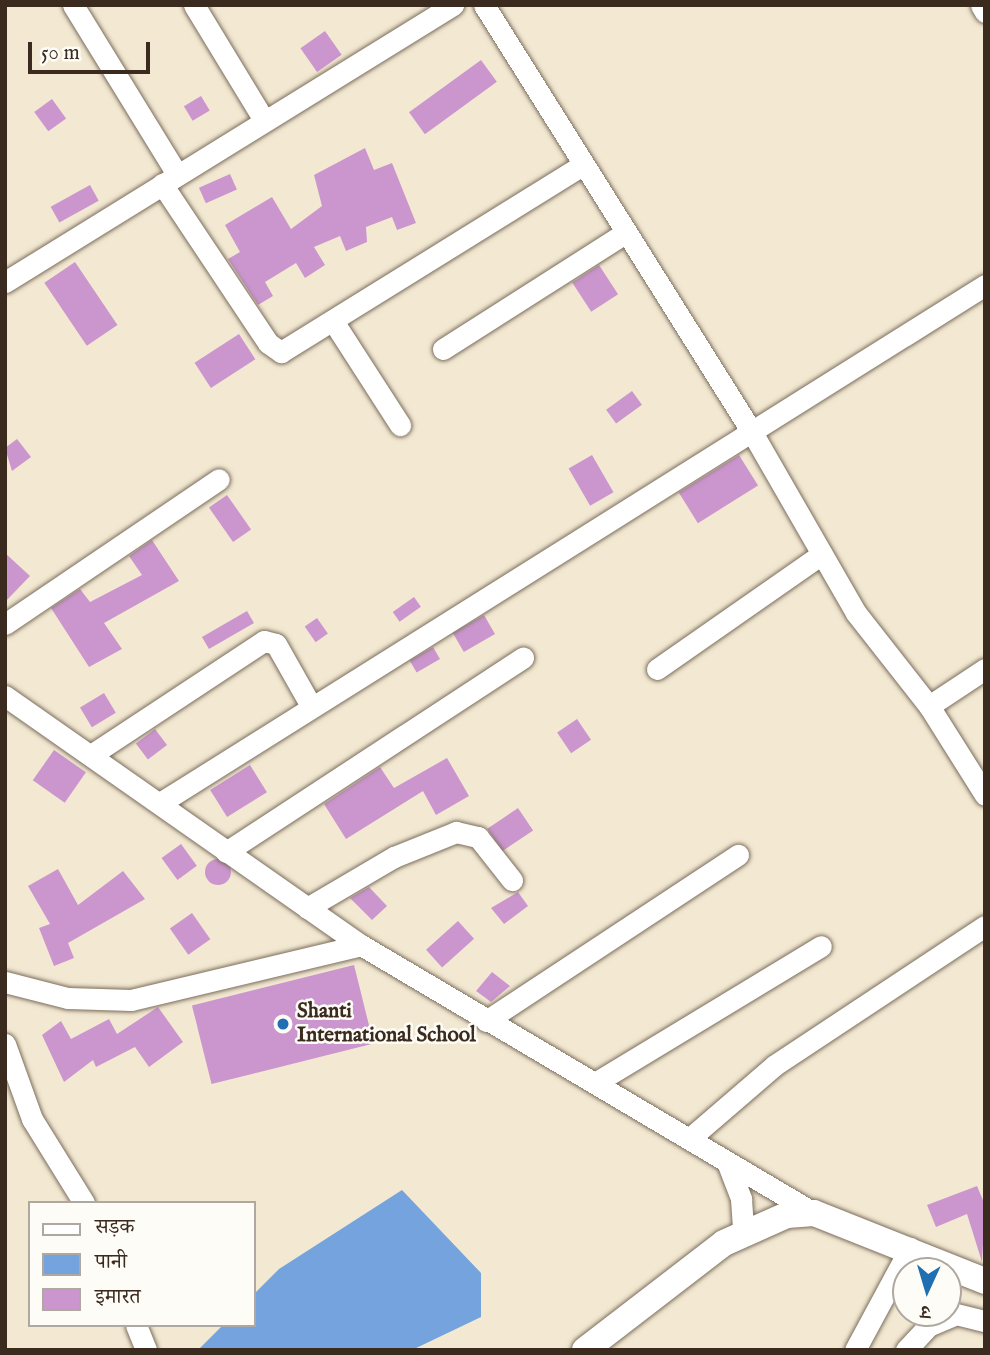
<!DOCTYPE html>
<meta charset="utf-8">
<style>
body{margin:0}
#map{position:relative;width:990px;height:1355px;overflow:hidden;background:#f3e9d2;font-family:"IM FELL English","Noto Serif Devanagari",serif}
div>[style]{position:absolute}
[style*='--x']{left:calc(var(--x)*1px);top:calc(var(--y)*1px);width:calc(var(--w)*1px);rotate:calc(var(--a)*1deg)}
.water>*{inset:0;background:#75a3de}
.building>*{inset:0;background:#cb96ce;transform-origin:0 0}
.round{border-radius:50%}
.roads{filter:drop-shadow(0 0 2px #7b6d5d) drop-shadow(0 0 2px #7b6d5d)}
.minor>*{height:21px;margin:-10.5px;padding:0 10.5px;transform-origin:10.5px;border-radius:10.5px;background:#fff}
.major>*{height:26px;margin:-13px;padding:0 13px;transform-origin:13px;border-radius:13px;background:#fff}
.dots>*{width:19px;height:19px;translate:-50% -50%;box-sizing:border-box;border:4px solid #fdfcf7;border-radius:50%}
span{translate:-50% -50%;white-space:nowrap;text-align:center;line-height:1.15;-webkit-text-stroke:5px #fdfcf7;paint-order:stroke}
.poi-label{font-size:21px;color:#3b2a1e;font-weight:700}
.left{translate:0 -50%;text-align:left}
.frame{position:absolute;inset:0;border:7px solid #3b2a1e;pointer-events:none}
.legend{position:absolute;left:28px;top:1201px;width:228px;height:126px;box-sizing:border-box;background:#fdfcf7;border:2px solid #afa8a0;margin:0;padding:9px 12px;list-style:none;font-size:21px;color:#3b2a1e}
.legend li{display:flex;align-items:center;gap:14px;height:35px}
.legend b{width:35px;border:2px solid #afa8a0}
.north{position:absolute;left:892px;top:1257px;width:70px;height:70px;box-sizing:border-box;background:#fdfcf7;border:2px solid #afa8a0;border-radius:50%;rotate:184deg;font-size:19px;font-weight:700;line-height:28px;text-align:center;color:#3b2a1e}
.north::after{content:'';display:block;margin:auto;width:24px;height:32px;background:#1f6fb2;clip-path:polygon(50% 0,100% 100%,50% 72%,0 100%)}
.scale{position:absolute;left:28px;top:42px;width:122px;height:32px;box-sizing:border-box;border:4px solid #3b2a1e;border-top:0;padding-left:9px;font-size:21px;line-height:24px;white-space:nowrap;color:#3b2a1e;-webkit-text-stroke:5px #fdfcf7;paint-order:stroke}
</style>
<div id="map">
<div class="water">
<i style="clip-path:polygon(402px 1190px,481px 1273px,481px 1317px,412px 1350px,198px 1350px,223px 1325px,254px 1325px,254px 1294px,279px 1269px)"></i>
</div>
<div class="building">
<i style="left:325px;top:31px;width:29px;height:30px;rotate:55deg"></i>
<i style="left:481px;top:60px;width:27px;height:89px;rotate:54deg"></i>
<i style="left:201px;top:96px;width:17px;height:20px;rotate:59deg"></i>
<i style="left:52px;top:99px;width:24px;height:22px;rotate:54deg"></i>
<i style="clip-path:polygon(365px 148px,374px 170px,392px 163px,416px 223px,397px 230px,392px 217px,366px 227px,367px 242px,346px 251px,340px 236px,314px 247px,325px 265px,305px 278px,296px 263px,265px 282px,273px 296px,258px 305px,228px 259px,240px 252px,225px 225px,272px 197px,291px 229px,322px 206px,314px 175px)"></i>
<i style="left:230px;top:174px;width:17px;height:34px;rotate:66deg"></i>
<i style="left:90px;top:185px;width:18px;height:45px;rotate:61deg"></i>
<i style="left:75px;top:262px;width:76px;height:37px;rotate:56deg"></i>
<i style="left:599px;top:265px;width:35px;height:32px;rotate:57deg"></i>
<i style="left:239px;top:334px;width:30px;height:53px;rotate:57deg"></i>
<i style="left:632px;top:391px;width:17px;height:32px;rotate:54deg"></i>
<i style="clip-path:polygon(17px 439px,31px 457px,12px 471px,5px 448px)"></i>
<i style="left:592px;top:455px;width:43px;height:27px;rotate:60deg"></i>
<i style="left:739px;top:455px;width:36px;height:71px;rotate:58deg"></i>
<i style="left:227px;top:495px;width:42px;height:22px;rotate:55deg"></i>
<i style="clip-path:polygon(152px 540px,179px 581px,104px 623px,122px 649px,89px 667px,51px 608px,80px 589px,90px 602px,142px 575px,129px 556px)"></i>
<i style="clip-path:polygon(5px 553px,30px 576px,5px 602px)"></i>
<i style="left:414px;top:597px;width:12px;height:26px;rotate:55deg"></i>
<i style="left:247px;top:611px;width:14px;height:52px;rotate:60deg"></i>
<i style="left:484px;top:615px;width:22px;height:36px;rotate:60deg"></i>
<i style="left:317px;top:618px;width:19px;height:15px;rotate:55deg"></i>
<i style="left:433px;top:647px;width:14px;height:27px;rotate:60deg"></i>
<i style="left:104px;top:693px;width:23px;height:28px;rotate:59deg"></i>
<i style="left:577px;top:719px;width:25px;height:24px;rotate:56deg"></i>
<i style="left:155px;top:729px;width:20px;height:24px;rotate:53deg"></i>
<i style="left:54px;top:750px;width:39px;height:37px;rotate:35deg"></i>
<i style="clip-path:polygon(447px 758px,469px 796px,436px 815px,423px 791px,346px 839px,324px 804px,380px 767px,394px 788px)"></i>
<i style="left:250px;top:765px;width:32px;height:47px;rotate:58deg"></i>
<i style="left:518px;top:808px;width:27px;height:37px;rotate:56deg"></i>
<i style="left:181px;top:844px;width:27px;height:24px;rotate:54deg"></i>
<i class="round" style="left:205px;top:859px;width:26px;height:26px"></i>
<i style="clip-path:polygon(58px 869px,78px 905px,123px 871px,145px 899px,68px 943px,74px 958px,54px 966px,39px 928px,50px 924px,28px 886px)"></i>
<i style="clip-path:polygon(369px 887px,387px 906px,372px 920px,350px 898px)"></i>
<i style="clip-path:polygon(518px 892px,528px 906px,504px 924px,491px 908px)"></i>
<i style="left:192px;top:913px;width:32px;height:27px;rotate:55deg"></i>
<i style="left:458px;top:921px;width:24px;height:43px;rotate:48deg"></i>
<i style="left:354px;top:965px;width:81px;height:167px;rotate:76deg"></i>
<i style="clip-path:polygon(492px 972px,510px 986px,491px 1002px,476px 991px)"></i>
<i style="clip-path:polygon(158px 1007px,183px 1042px,149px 1067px,135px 1047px,96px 1067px,93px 1060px,64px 1082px,42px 1035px,61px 1021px,71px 1039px,109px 1019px,117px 1034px)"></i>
<i style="clip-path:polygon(977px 1186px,985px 1205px,982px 1262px,967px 1214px,936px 1227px,927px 1205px)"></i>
</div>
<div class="roads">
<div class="minor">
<i style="--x:73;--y:5;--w:198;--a:58.4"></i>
<i style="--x:194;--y:5;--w:135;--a:58.7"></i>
<i style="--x:484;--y:5;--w:498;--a:57.9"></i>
<i style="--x:749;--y:427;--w:215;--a:60.1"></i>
<i style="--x:856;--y:613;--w:118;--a:51.9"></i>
<i style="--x:929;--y:706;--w:105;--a:57.8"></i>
<i style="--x:981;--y:5;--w:8;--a:60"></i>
<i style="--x:162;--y:184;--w:191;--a:56.3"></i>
<i style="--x:268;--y:343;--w:16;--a:35"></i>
<i style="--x:281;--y:352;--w:355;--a:-31.8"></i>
<i style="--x:5;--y:282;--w:527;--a:-31.73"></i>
<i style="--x:333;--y:321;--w:124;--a:57.2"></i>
<i style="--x:443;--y:349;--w:216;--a:-32.5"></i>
<i style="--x:5;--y:624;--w:258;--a:-34.1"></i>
<i style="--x:657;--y:669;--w:201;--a:-34.9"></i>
<i style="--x:5;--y:696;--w:434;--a:35"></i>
<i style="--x:361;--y:945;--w:526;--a:30.61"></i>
<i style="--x:929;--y:706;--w:67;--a:-33.5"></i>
<i style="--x:91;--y:755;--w:207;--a:-33.4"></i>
<i style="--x:264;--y:641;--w:12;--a:14"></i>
<i style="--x:276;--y:644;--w:69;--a:60.5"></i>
<i style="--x:160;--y:803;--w:974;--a:-32.12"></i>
<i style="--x:226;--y:852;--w:355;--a:-33.2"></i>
<i style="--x:307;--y:908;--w:101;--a:-30.4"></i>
<i style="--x:394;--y:857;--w:67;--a:-22"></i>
<i style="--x:456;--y:832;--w:23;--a:13"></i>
<i style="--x:478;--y:837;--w:55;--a:51.7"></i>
<i style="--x:5;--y:982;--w:65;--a:14.3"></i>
<i style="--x:68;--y:998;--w:63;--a:1.8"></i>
<i style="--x:131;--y:1000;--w:236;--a:-13.4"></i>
<i style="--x:486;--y:1021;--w:302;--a:-33.4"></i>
<i style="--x:5;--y:1044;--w:80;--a:70.2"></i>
<i style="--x:32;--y:1119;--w:99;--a:58.2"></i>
<i style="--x:595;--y:1083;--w:264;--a:-31.2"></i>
<i style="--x:689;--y:1139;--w:113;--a:-40.7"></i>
<i style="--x:775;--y:1065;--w:252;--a:-33.5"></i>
<i style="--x:727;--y:1162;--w:40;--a:69"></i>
<i style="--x:741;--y:1199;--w:32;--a:86"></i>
<i style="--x:136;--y:1325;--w:27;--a:68"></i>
<i style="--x:855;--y:1350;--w:116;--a:-61.7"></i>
<i style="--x:906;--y:1350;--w:33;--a:-47"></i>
<i style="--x:928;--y:1326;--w:30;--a:-23"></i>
<i style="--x:956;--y:1314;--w:30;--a:14"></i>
</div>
<div class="major">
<i style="--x:585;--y:1350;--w:175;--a:-37.6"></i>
<i style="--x:724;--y:1243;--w:69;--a:-24"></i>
<i style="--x:787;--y:1215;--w:27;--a:-4"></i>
<i style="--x:814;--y:1213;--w:184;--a:21.7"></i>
</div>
</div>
<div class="dots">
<i style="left:283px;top:1024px;background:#1f6fb2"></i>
</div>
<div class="poi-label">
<span class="left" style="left:297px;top:1024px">Shanti<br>International School</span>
</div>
<div class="frame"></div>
<ul class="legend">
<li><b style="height:9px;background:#fff"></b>सड़क</li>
<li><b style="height:19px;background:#75a3de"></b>पानी</li>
<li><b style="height:19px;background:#cb96ce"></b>इमारत</li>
</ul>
<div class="north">उ</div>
<div class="scale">50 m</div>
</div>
